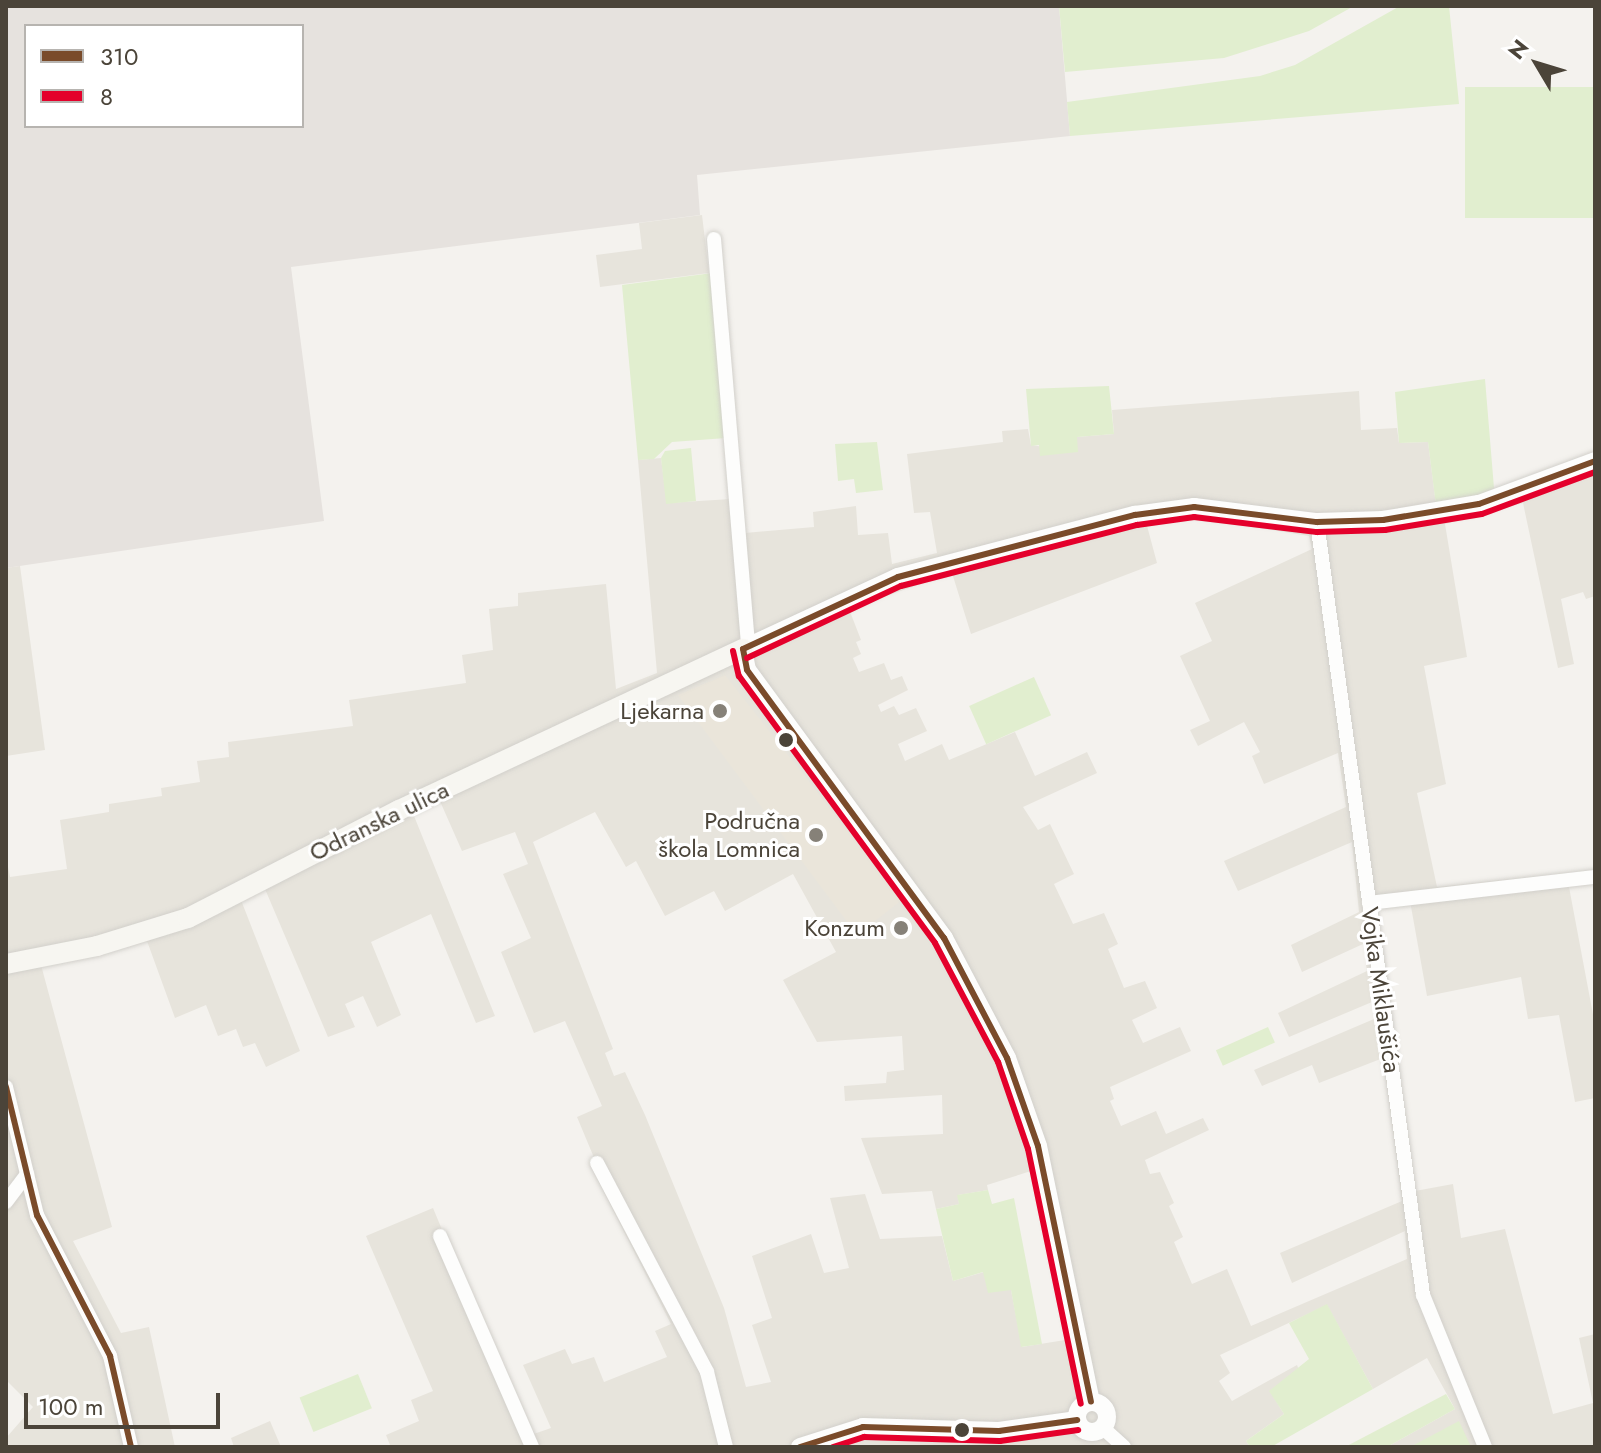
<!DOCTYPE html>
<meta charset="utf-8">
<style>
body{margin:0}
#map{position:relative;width:1601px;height:1453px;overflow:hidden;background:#f4f2ee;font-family:Jost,sans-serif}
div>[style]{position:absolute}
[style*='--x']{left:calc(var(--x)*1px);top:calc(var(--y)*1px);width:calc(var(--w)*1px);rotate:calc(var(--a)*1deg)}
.residential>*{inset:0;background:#e7e4dc}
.industrial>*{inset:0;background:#e6e2de}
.education>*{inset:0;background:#eae5da}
.green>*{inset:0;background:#e1eecf;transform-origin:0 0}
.roads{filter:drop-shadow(0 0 2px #d2d0cb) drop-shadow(0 0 2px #d2d0cb)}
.minor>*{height:14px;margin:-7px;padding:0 7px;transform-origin:7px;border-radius:7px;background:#fdfdfc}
.tertiary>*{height:18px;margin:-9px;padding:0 9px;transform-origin:9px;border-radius:9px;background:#fdfdfc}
.tertiary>.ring{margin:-9px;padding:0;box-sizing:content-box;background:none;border:18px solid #fdfdfc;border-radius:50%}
.secondary>*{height:20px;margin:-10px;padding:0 10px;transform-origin:10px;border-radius:10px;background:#f7f6f1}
.bus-1>*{height:6px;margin:-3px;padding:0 3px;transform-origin:3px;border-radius:3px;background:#7a4b2a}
.bus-2>*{height:6px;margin:-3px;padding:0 3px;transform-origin:3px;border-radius:3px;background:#e4002b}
.dots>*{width:22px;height:22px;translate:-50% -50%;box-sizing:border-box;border:4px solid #fff;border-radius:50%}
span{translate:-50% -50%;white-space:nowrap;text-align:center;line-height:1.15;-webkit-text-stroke:6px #fff;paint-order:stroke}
.poi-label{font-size:24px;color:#4b4439}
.right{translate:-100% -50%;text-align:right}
.street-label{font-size:24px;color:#4b4439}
.frame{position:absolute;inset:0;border:8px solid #4b4439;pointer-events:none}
.legend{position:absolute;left:24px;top:24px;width:280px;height:104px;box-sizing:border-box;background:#fff;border:2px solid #b7b4b0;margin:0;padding:10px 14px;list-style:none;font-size:24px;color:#4b4439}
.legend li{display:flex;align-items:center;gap:16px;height:40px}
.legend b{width:40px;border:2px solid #b7b4b0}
.north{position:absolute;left:1497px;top:24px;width:80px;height:80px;-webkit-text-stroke:6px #fff;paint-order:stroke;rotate:308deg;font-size:22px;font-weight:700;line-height:32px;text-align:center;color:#4b4439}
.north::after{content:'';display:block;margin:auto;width:28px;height:36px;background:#4b4439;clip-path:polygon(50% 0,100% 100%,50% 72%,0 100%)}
.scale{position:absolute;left:24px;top:1393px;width:196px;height:36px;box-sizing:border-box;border:4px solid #4b4439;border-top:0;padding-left:10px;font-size:24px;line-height:28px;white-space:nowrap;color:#4b4439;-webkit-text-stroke:6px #fff;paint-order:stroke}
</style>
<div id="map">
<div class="residential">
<i style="clip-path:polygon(702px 215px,709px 273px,600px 287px,596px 255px,642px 249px,639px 223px)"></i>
<i style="clip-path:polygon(evenodd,1359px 391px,1361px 430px,1397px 428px,1399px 443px,1428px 442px,1436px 505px,1488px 494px,1595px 453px,1595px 596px,1586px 599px,1583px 592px,1561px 599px,1574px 664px,1558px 668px,1523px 503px,1445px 524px,1467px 657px,1424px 666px,1446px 784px,1417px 793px,1437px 887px,1595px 870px,1595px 884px,1569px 887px,1595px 1025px,1595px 1098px,1575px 1102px,1559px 1015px,1528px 1019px,1521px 977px,1427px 996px,1410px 901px,1386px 905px,1375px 913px,1415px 1191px,1453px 1184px,1461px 1238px,1505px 1229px,1553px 1414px,1593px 1403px,1579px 1338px,1595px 1334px,1595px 1447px,1387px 1447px,1455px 1409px,1427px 1358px,1373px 1389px,1327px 1305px,1220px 1355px,1230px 1373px,1219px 1381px,1232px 1401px,1297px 1365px,1299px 1370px,1270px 1391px,1284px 1414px,1246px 1441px,1250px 1447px,385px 1447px,390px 1445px,386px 1435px,419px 1421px,411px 1400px,433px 1391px,366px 1236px,433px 1208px,528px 1436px,551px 1428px,523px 1365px,565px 1349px,572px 1364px,594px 1357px,604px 1382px,667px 1357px,655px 1331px,671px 1324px,589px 1163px,595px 1160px,577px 1117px,602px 1106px,565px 1021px,534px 1033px,501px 952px,531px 938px,503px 874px,528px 864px,515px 832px,462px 851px,439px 799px,412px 811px,495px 1016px,476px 1023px,431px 914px,371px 942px,401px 1015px,377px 1027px,363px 996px,345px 1004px,355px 1027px,328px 1037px,265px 889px,241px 900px,300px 1051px,266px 1067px,255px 1043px,243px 1047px,236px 1029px,218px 1036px,206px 1005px,175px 1018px,147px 941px,41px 965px,112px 1227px,73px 1241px,121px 1333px,149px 1327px,175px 1447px,6px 1447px,6px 1438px,33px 1407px,6px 1380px,6px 857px,10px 877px,67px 869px,60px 820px,109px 812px,109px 804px,162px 796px,161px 788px,200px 782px,197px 761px,229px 757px,228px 742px,353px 726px,349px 700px,466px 683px,462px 655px,493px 650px,489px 609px,518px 606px,518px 593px,606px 584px,616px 689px,657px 673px,638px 460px,661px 458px,667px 503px,731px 499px,745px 533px,814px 527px,813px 512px,856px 506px,858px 535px,888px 533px,892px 564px,937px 553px,930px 512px,914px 513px,907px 454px,1003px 442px,1002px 431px,1028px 429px,1031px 445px,1077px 452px,1077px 437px,1114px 434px,1112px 410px,1359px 391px,1187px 516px,1309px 536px,1312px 549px,1195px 603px,1212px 641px,1180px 656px,1210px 721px,1190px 730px,1198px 746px,1244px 722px,1260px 752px,1252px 756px,1264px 784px,1338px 753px,1346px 807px,1224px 861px,1238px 891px,1352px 842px,1359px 912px,1291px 945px,1302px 972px,1363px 944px,1367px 971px,1278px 1013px,1289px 1037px,1372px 1002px,1374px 1019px,1254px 1070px,1262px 1086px,1312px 1065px,1319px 1083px,1383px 1058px,1394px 1138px,1402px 1201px,1280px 1253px,1292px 1283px,1405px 1231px,1407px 1259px,1251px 1326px,1227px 1269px,1192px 1284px,1174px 1242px,1183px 1237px,1169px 1206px,1174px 1203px,1160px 1172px,1150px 1174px,1145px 1160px,1209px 1130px,1203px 1118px,1166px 1134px,1156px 1111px,1121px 1126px,1110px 1101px,1114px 1099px,1110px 1087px,1191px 1051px,1180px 1027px,1143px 1043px,1132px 1020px,1157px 1008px,1145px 981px,1124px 988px,1108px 949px,1118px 944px,1104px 913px,1073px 924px,1054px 884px,1074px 874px,1050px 824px,1038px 830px,1023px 807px,1097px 773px,1087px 752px,1035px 776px,1015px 732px,949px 760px,942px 744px,905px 761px,898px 744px,927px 731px,916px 708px,899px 715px,894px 706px,881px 712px,878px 705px,908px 690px,902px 676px,891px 680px,884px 663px,859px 672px,853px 658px,861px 654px,856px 642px,861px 640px,849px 609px,952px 573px,971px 634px,1157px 563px,1146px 522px,1187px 516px,1359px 391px,595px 812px,626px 867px,636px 861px,665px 916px,714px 891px,725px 911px,793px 874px,836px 952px,783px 980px,817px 1042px,902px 1036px,904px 1070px,887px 1072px,886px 1083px,844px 1086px,845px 1101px,942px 1095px,943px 1134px,861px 1138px,882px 1194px,932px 1191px,936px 1209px,959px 1204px,958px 1195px,988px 1190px,987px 1185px,1031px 1171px,1065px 1340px,1022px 1347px,1011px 1290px,984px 1272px,953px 1281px,942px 1236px,880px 1239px,865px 1194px,830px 1198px,849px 1268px,824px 1273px,811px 1234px,752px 1256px,772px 1318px,752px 1325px,771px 1382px,746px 1387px,724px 1308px,645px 1115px,625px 1072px,614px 1076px,605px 1053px,613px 1049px,533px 842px,595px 812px)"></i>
<i style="clip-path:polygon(20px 566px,45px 750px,6px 756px,6px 568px)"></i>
<i style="clip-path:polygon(270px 1421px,281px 1447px,234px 1447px,231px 1438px)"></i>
</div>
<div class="industrial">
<i style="clip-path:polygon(evenodd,6px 6px,1059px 6px,1070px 136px,697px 175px,700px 215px,291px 267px,324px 521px,6px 568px,6px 6px,26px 26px,302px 26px,302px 126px,26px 126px,26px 26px)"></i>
</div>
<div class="education">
<i style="clip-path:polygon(725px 675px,902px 900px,857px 935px,678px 695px)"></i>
</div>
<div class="green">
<i style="clip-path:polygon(1059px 6px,1354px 6px,1309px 31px,1224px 58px,1065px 72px)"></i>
<i style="clip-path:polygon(1400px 6px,1449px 6px,1459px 104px,1070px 136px,1067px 102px,1260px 76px,1295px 65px)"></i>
<i style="left:1595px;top:87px;width:131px;height:130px;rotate:90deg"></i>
<i style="clip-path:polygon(712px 273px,726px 438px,672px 442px,654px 459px,638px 460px,622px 285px)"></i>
<i style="clip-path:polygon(1485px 379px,1494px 488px,1488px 494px,1436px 506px,1428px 442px,1399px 443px,1395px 392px)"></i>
<i style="clip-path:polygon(1109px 386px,1114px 434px,1077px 437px,1078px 452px,1040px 456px,1039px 445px,1031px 446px,1026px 389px)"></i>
<i style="clip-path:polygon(877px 442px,883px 490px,856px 493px,854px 479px,838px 481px,835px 444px)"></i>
<i style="clip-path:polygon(691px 448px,696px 501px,666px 504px,661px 458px,665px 451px)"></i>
<i style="left:1034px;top:677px;width:42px;height:71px;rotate:66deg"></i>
<i style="left:1268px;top:1027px;width:17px;height:57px;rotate:66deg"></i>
<i style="clip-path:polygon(988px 1190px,992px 1204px,1014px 1198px,1042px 1344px,1021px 1347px,1011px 1290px,988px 1293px,983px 1272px,953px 1281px,936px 1209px,959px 1204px,957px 1195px)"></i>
<i style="clip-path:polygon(1327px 1304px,1373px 1389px,1271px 1447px,1250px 1447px,1246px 1441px,1284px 1414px,1269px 1391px,1309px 1359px,1289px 1323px)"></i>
<i style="left:358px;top:1374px;width:37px;height:63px;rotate:68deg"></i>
<i style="clip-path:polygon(1446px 1394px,1455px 1409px,1387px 1447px,1345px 1447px)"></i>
<i style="clip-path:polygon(1459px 1421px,1471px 1447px,1410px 1447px)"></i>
</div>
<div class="roads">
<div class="minor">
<i style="--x:714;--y:239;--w:409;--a:85.2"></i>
<i style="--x:1317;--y:522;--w:780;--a:82.19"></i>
<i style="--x:1423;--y:1295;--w:164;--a:67.8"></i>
<i style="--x:1369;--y:903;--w:227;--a:-6.6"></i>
<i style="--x:6;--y:1087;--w:132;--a:76.4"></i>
<i style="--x:37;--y:1215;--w:159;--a:62.6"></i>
<i style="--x:110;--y:1356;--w:93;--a:77"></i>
<i style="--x:597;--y:1163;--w:236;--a:62.2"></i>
<i style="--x:707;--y:1372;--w:77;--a:75.8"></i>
<i style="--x:6;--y:1202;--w:35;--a:-53"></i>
<i style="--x:440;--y:1236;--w:230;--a:66.4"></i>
<i style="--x:1103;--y:1428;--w:28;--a:42"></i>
</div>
<div class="tertiary">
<i style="--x:1091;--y:1402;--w:261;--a:-101.7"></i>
<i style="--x:1038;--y:1146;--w:93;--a:-109.4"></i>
<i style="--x:1007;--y:1058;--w:136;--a:-117.7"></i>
<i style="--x:944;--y:938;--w:333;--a:-126.3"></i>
<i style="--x:747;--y:670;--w:21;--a:-101"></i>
<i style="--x:743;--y:649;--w:171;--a:-24.9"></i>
<i style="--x:898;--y:577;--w:245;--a:-14.7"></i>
<i style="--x:1135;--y:515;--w:60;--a:-7.7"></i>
<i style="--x:1194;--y:507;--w:124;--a:7"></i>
<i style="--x:1317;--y:522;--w:66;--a:-1.7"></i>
<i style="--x:1383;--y:520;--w:97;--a:-9.5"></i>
<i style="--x:1479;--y:504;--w:124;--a:-20.3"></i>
<i class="ring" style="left:1077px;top:1402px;width:12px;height:12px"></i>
<i style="--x:800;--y:1447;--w:66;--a:-17.6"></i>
<i style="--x:863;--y:1427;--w:136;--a:1.7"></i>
<i style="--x:999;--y:1431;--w:79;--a:-8"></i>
</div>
<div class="secondary">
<i style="--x:6;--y:964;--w:93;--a:-11.2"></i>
<i style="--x:97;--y:946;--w:95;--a:-17.1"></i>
<i style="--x:188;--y:918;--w:237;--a:-27.1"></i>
<i style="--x:399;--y:810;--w:380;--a:-25.1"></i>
</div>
</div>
<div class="bus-1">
<i style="--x:743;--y:649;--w:171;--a:-24.9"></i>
<i style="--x:898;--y:577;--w:245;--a:-14.7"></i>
<i style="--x:1135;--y:515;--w:60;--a:-7.7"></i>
<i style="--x:1194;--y:507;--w:124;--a:7"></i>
<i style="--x:1317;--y:522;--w:66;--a:-1.7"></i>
<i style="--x:1383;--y:520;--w:97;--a:-9.5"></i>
<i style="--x:1479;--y:504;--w:124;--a:-20.3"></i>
<i style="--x:743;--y:649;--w:21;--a:79"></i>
<i style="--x:747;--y:670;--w:333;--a:53.7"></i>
<i style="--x:944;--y:938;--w:136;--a:62.3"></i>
<i style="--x:1007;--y:1058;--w:93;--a:70.6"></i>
<i style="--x:1038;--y:1146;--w:261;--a:78.3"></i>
<i style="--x:6;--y:1087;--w:132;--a:76.4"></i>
<i style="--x:37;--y:1215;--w:159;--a:62.6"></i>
<i style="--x:110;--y:1356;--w:93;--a:77"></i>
<i style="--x:800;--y:1447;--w:66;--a:-17.6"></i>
<i style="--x:863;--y:1427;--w:136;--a:1.7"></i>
<i style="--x:999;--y:1431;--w:79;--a:-8"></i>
</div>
<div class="bus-2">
<i style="--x:733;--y:651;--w:26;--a:77"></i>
<i style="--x:739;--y:676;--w:331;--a:53.7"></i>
<i style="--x:935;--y:943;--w:135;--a:62.1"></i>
<i style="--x:998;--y:1062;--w:92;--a:71"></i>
<i style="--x:1028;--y:1149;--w:260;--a:78.3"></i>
<i style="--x:747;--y:658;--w:170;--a:-25.1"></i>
<i style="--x:901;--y:586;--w:244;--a:-14.5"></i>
<i style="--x:1137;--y:525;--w:58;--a:-8"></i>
<i style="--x:1194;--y:517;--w:124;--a:7"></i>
<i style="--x:1317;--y:532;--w:68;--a:-1.7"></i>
<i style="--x:1385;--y:530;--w:98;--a:-9.4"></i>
<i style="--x:1482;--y:514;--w:121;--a:-20.4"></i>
<i style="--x:833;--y:1447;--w:33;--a:-18"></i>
<i style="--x:864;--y:1437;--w:136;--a:1.7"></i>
<i style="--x:1000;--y:1441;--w:79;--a:-8"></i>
</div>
<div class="dots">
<i style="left:720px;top:711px;background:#868178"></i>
<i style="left:786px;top:740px;background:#4b4439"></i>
<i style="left:816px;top:835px;background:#868178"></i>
<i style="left:901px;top:928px;background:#868178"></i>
<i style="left:962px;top:1430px;background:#4b4439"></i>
</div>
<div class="poi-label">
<span class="right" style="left:704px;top:711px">Ljekarna</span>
<span class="right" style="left:800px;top:835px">Područna<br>škola Lomnica</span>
<span class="right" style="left:885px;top:928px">Konzum</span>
</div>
<div class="street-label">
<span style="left:379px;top:821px;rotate:-26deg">Odranska ulica</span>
<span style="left:1381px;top:990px;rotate:82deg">Vojka Miklaušića</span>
</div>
<div class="frame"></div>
<ul class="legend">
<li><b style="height:10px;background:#7a4b2a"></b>310</li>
<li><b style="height:10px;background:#e4002b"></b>8</li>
</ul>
<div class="north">N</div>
<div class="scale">100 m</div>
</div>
